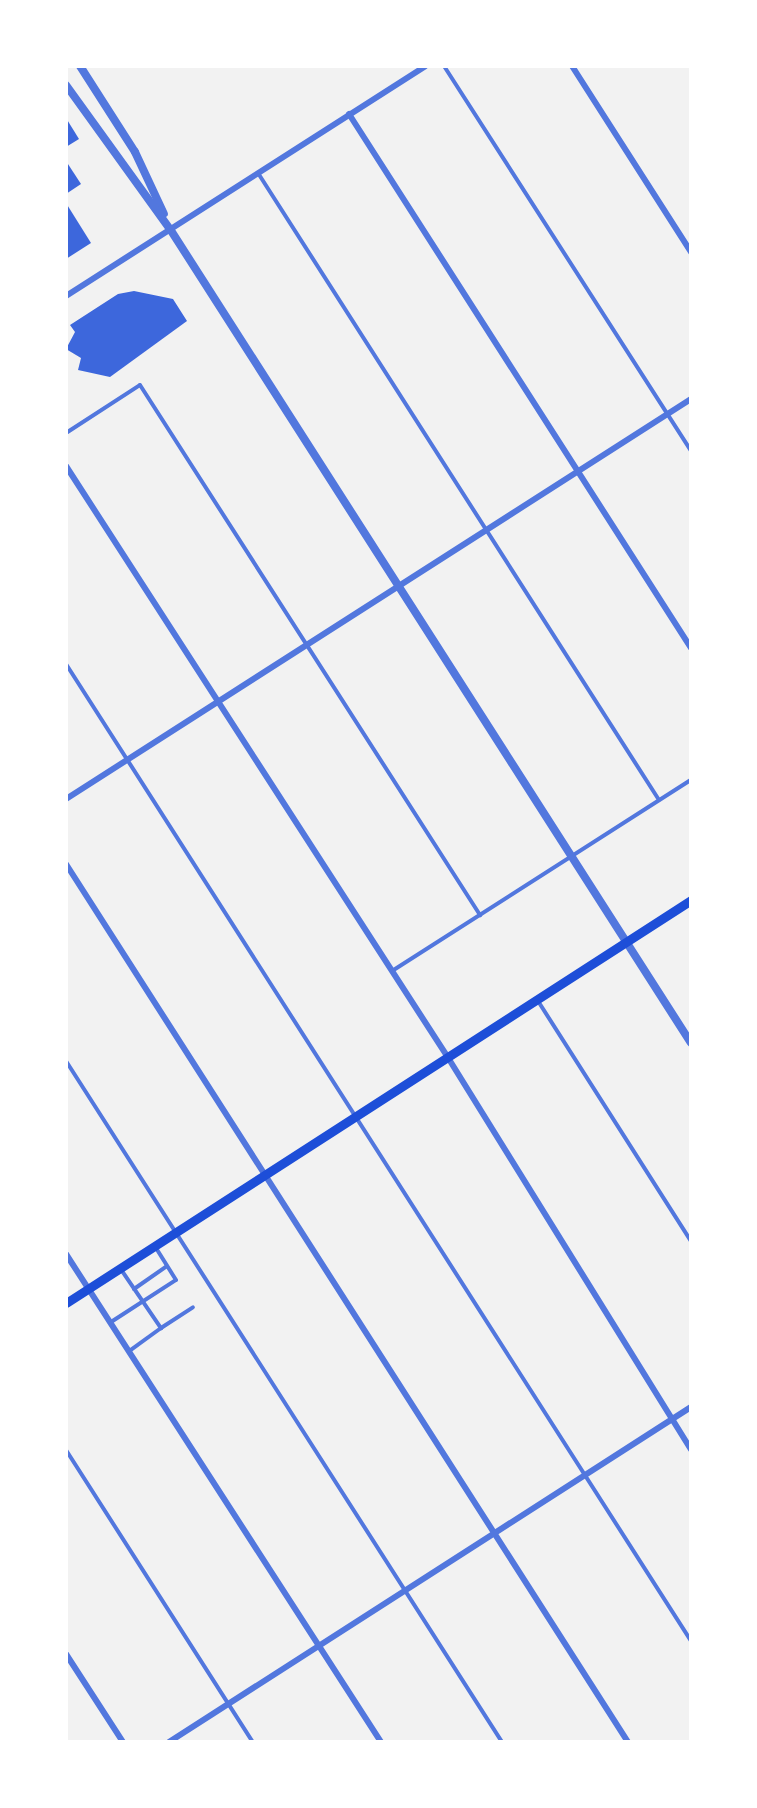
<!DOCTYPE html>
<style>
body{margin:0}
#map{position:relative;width:757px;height:1808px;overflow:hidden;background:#f2f2f2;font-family:"Source Sans 3",sans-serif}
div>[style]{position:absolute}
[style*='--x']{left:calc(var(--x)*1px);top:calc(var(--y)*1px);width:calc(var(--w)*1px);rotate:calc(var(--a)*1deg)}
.building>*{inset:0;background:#3d67dc}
.service>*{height:4px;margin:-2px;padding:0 2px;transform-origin:2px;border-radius:2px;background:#5277de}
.minor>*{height:6px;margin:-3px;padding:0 3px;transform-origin:3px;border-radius:3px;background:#5277de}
.tertiary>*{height:8px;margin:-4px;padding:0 4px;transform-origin:4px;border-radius:4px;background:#5277de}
.secondary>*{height:9px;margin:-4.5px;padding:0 4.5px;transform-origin:4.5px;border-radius:4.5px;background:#1d4ed8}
span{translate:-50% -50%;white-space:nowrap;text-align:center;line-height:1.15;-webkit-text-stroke:4.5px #fff;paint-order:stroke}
.frame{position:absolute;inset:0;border:68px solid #fff;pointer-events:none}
</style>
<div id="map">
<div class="building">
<i style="clip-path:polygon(66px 118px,79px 139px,66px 147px)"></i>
<i style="clip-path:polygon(66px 161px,81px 184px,66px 194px)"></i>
<i style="clip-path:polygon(66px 203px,91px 243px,66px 259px)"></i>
<i style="clip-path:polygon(134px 291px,173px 299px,187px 321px,110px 377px,78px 370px,81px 358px,66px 349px,75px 332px,70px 325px,118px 294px)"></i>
</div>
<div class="service">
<i style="--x:444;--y:66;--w:457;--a:57.3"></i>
<i style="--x:258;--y:173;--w:744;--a:57.4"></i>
<i style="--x:66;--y:433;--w:88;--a:-33"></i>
<i style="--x:140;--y:385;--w:630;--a:57.32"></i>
<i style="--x:66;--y:664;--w:1160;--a:57.39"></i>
<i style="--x:392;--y:971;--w:355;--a:-32.6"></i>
<i style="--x:538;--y:1001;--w:285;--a:57.5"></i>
<i style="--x:66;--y:1061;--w:809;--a:57.37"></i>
<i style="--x:120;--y:1268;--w:73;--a:55.7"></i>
<i style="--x:161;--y:1328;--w:39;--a:144"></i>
<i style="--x:134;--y:1289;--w:40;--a:-34.9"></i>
<i style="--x:111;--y:1322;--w:77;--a:-32.9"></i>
<i style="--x:176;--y:1280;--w:38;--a:-122"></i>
<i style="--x:161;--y:1328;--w:38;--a:-33"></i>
<i style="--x:66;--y:1450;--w:347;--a:57.4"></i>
</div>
<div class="minor">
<i style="--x:572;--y:66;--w:221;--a:57.4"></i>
<i style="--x:349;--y:114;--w:634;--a:57.36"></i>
<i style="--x:66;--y:296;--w:426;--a:-32.6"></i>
<i style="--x:66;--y:466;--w:702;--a:57.15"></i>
<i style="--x:447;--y:1056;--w:463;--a:58.2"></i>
<i style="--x:66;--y:799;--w:742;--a:-32.62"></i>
<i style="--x:66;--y:864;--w:1042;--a:57.38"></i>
<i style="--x:66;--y:1254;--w:581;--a:57.16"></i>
<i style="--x:66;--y:1654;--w:105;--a:57.1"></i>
<i style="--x:169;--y:1742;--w:620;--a:-32.69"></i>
</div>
<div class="tertiary">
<i style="--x:80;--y:66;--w:102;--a:57.4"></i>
<i style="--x:135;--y:152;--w:68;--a:64.9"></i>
<i style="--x:66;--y:85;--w:178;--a:54.2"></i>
<i style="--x:170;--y:229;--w:966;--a:57.38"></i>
</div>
<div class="secondary">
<i style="--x:66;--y:1303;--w:744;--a:-32.81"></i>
</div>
<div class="frame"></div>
</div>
